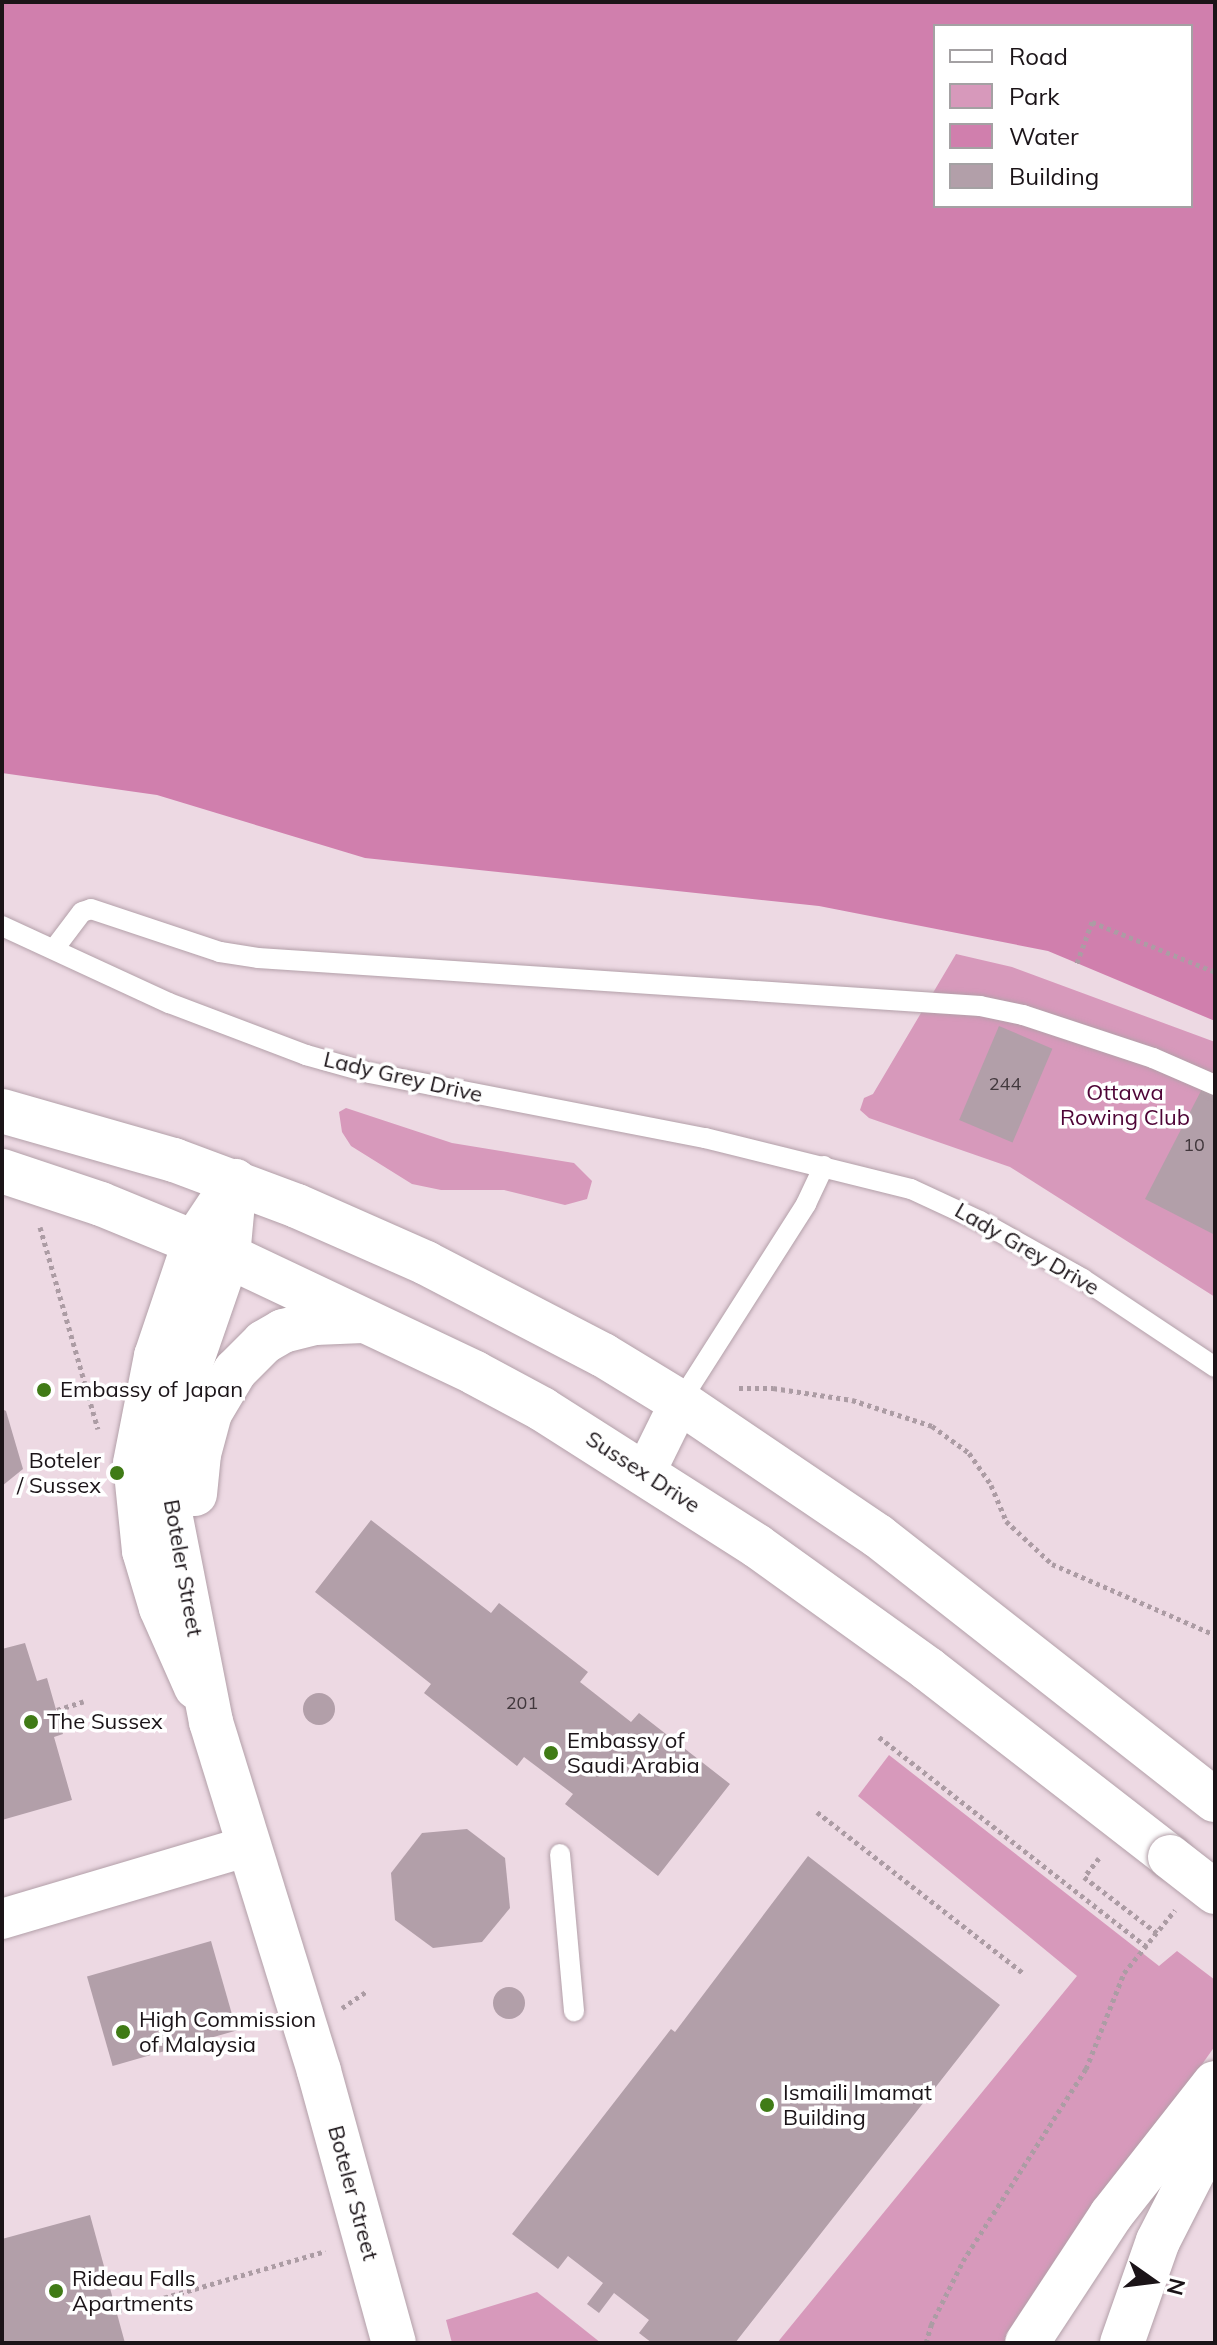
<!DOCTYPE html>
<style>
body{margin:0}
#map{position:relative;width:1217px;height:2345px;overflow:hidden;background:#edd9e3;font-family:Mulish,sans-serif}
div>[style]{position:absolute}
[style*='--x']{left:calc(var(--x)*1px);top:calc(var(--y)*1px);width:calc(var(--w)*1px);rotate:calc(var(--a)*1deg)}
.green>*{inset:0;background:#d799bb}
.water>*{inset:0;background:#d07fad}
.building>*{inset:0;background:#b29fa9;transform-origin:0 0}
.round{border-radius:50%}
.path>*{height:5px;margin-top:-2.5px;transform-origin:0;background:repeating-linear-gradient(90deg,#ac9ca4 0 4px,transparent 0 8px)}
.roads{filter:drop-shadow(0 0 2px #b3a0a9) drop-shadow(0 0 2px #b3a0a9)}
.service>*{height:20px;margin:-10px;padding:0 10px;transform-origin:10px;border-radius:10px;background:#fff}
.minor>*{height:40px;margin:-20px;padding:0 20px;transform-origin:20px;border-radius:20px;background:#fff}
.tertiary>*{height:44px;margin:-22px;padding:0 22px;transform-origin:22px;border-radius:22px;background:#fff}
.secondary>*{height:44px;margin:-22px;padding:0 22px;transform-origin:22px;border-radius:22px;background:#fff}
.motorway>*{height:44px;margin:-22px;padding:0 22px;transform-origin:22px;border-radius:22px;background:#fff}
.bridges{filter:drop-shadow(0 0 2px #b3a0a9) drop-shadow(0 0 2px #b3a0a9)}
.secondary-bridge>*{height:44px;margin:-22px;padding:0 22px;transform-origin:22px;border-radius:22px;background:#fff}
.dots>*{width:22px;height:22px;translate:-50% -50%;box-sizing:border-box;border:4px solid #fff;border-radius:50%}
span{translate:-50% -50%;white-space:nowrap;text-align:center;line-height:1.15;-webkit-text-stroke:7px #fff;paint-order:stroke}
.number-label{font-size:18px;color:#41373c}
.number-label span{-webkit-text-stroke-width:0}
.street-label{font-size:22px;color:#1b1418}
.park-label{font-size:22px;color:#4e0436}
.poi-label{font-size:22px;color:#1b1418}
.left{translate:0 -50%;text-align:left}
.right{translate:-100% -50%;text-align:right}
.frame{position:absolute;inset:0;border:4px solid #1b1418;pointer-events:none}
.legend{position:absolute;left:933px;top:24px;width:260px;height:184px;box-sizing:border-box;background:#fff;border:2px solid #a4a1a3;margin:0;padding:10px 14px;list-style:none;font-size:24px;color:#1b1418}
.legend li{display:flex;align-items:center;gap:16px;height:40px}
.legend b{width:40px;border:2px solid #a4a1a3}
.north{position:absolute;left:1113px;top:2241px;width:80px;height:80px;-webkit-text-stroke:6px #fff;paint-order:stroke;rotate:104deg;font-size:22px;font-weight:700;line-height:32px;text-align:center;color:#1b1418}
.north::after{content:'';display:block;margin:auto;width:28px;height:36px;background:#1b1418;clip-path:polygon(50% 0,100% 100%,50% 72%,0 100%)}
</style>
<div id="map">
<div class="green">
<i style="clip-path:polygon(956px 954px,1012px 967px,1215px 1042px,1215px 1297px,1010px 1167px,869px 1118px,860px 1110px,864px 1098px,873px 1094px)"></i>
<i style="clip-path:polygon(346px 1108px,452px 1143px,574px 1163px,592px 1181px,587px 1199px,565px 1205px,504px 1190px,441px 1190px,412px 1184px,351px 1146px,342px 1132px,339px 1112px)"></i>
<i style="clip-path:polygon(889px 1755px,1159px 1966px,1177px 1951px,1215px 1980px,1215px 2046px,1004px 2343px,777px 2343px,1077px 1976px,858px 1796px)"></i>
<i style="clip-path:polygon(537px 2292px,601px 2343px,452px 2343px,446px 2320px)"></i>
</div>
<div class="water">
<i style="clip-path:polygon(evenodd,2px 2px,1215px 2px,1215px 1021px,1048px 951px,819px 906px,365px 858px,157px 795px,2px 773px,2px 2px,935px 26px,1191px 26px,1191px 206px,935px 206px,935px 26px)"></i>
</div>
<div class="building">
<i style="left:999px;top:1026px;width:58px;height:102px;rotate:23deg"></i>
<i style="clip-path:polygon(1204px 1085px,1215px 1090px,1215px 1235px,1145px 1199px)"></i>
<i style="clip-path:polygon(2px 1409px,6px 1411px,23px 1469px,2px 1486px)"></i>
<i style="clip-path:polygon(371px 1520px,491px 1613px,499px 1603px,588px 1672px,580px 1682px,631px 1722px,639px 1713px,730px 1784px,658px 1876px,565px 1804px,573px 1794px,524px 1757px,517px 1766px,424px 1693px,431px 1684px,315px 1592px)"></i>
<i style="clip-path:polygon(25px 1643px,37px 1681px,47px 1678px,63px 1734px,54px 1737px,72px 1800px,2px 1820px,2px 1649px)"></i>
<i class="round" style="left:303px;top:1693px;width:32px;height:32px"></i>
<i style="clip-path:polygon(467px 1829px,505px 1858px,510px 1908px,482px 1942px,433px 1948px,395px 1920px,391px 1873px,422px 1833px)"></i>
<i style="clip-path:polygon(808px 1856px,1000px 2005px,735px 2343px,652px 2343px,639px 2333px,649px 2320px,614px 2293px,599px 2313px,587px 2304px,603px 2283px,568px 2256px,558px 2269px,512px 2234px,671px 2029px,675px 2032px)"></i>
<i style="left:211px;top:1941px;width:93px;height:129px;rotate:74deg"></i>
<i class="round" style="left:493px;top:1987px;width:32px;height:32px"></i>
<i style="clip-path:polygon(90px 2215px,125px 2343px,2px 2343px,2px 2239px)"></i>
</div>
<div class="path">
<i style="--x:1077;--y:963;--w:44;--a:-69.9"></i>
<i style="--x:1092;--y:922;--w:133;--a:22.1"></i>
<i style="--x:40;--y:1227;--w:210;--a:74"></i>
<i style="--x:739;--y:1388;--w:34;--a:0"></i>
<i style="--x:773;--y:1388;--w:80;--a:8.6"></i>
<i style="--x:852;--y:1400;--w:84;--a:18"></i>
<i style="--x:932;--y:1426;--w:46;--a:36.1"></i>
<i style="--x:969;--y:1453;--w:39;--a:55"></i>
<i style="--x:991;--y:1485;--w:39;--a:67"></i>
<i style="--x:1006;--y:1521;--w:63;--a:43.1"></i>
<i style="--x:1052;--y:1564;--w:178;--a:23.5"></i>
<i style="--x:57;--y:1710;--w:28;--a:-18"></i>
<i style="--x:879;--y:1737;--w:340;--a:38.1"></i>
<i style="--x:817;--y:1812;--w:261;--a:38"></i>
<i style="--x:1099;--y:1858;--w:24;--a:128"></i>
<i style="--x:1084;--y:1877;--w:92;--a:37.5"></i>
<i style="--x:342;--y:2008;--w:29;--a:-34"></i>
<i style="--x:118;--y:2311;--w:216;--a:-16.1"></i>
<i style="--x:926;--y:2343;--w:19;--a:-74"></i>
<i style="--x:931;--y:2325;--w:72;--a:-63.4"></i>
<i style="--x:963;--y:2261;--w:228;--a:-57.4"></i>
<i style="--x:1086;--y:2069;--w:103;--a:-68.4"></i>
<i style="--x:1124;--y:1973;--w:81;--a:-51"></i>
</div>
<div class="roads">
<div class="service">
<i style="--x:2;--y:926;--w:184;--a:24.8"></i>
<i style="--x:169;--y:1003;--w:147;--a:20.8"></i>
<i style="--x:306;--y:1055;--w:66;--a:15.7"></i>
<i style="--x:370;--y:1073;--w:341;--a:11"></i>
<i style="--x:705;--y:1138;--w:212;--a:13.9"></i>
<i style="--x:911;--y:1189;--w:76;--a:24.9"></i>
<i style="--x:980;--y:1221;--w:118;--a:29.4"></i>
<i style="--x:1083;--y:1279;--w:159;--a:33.7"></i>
<i style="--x:54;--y:949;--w:46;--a:-52.9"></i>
<i style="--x:82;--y:912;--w:9;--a:-18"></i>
<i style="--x:91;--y:909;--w:136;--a:18.4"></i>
<i style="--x:220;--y:952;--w:38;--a:9"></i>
<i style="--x:258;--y:958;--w:724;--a:3.8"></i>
<i style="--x:980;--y:1006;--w:44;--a:11.8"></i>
<i style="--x:1023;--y:1015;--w:137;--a:18.3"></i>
<i style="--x:1153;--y:1058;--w:68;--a:23.5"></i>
<i style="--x:680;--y:1402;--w:235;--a:-57.5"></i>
<i style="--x:806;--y:1204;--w:42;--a:-64.7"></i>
<i style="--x:560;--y:1854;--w:158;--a:84.9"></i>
</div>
<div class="minor">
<i style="--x:645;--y:1473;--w:79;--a:-63.8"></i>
<i style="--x:2;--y:1919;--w:258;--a:-16.5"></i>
</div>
<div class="tertiary">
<i style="--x:196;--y:1687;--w:86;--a:-113.9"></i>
<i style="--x:161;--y:1608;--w:59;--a:-106.6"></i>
<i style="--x:144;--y:1551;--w:88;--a:-95.8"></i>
<i style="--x:135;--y:1463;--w:109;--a:-78.9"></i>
<i style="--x:156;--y:1356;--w:121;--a:-71.3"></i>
<i style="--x:195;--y:1241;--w:72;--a:-56.3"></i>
</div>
<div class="secondary">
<i style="--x:2;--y:1111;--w:179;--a:15.9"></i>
<i style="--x:174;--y:1160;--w:131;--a:20.5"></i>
<i style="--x:297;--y:1206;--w:141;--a:23.8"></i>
<i style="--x:426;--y:1263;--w:199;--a:27.5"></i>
<i style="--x:603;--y:1355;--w:90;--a:31.4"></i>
<i style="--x:680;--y:1402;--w:239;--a:34.1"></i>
<i style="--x:878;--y:1536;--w:428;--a:38.1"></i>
<i style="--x:2;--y:1171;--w:104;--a:18.4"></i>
<i style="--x:101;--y:1204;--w:137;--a:22.3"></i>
<i style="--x:228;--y:1256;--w:273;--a:25.3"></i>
<i style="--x:475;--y:1373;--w:76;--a:28.2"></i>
<i style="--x:542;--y:1409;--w:255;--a:32.5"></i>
<i style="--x:757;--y:1546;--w:211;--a:35.7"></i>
<i style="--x:928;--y:1669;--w:306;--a:37.8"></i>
<i style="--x:235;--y:1181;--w:75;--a:95.3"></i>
<i style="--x:228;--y:1256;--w:131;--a:109.1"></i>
<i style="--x:185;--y:1380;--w:43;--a:103.4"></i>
<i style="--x:175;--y:1422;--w:41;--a:98.3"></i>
<i style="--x:169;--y:1463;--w:55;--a:87.9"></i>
<i style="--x:171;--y:1518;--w:208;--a:78.9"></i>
<i style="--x:211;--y:1722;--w:365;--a:72.8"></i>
<i style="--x:319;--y:2071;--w:282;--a:74.6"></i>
<i style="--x:195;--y:1494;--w:40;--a:-84.3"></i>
<i style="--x:199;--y:1454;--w:42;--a:-75"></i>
<i style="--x:210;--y:1413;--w:49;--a:-59.2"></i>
<i style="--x:235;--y:1371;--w:41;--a:-45"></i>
<i style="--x:264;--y:1342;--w:22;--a:-30"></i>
<i style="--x:283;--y:1331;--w:33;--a:-14"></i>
<i style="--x:315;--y:1323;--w:48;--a:-2.4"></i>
</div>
<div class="motorway">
<i style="--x:1027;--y:2343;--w:153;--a:-56.7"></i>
<i style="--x:1111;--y:2215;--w:168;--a:-51.8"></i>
<i style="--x:1122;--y:2343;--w:108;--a:-70.6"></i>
<i style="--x:1158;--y:2241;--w:126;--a:-63"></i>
</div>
</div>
<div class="bridges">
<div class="secondary-bridge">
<i style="--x:1170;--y:1857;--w:57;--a:37.9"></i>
</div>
</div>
<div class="dots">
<i style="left:44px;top:1390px;background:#407b16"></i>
<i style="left:117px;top:1473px;background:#407b16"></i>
<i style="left:31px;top:1722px;background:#407b16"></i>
<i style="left:551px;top:1753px;background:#407b16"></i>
<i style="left:123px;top:2032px;background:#407b16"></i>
<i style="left:767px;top:2105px;background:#407b16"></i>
<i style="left:56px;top:2291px;background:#407b16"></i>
</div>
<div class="number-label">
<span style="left:1005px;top:1084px">244</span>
<span style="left:1194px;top:1145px">10</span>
<span style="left:522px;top:1703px">201</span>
</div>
<div class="street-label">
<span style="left:403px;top:1077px;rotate:13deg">Lady Grey Drive</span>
<span style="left:1027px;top:1249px;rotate:30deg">Lady Grey Drive</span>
<span style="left:643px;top:1472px;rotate:33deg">Sussex Drive</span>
<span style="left:183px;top:1568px;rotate:80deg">Boteler Street</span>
<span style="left:353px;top:2193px;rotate:75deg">Boteler Street</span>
</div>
<div class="park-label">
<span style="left:1125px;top:1105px">Ottawa<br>Rowing Club</span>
</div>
<div class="poi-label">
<span class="left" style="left:60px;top:1390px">Embassy of Japan</span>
<span class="right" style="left:101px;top:1473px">Boteler<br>/ Sussex</span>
<span class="left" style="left:47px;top:1722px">The Sussex</span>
<span class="left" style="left:567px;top:1753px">Embassy of<br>Saudi Arabia</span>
<span class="left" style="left:139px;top:2032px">High Commission<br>of Malaysia</span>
<span class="left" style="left:783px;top:2105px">Ismaili Imamat<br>Building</span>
<span class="left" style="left:72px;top:2291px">Rideau Falls<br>Apartments</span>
</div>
<div class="frame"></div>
<ul class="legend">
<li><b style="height:10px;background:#fff"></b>Road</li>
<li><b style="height:22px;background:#d799bb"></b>Park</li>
<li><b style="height:22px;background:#d07fad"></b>Water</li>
<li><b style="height:22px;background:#b29fa9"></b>Building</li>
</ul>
<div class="north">N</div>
</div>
